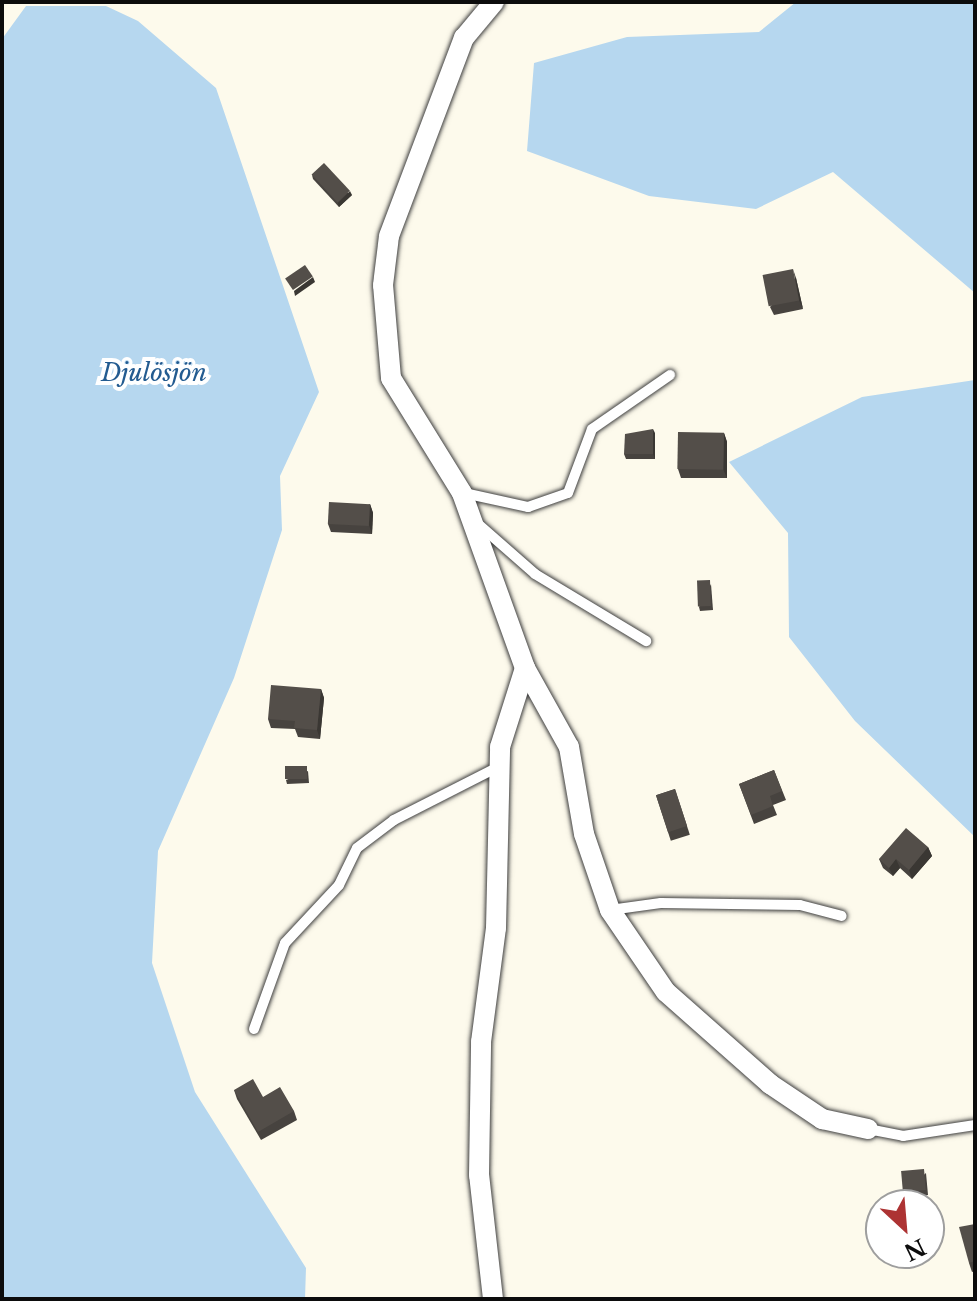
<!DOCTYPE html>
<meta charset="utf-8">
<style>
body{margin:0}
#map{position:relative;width:977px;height:1301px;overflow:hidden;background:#fdfaec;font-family:"Libre Baskerville",serif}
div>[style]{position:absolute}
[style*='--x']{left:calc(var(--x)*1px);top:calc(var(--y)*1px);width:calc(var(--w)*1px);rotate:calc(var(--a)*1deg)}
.water>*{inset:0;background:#b6d7ef}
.roads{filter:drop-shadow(0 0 2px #3f3f3f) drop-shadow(0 0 2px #3f3f3f)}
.lane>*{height:10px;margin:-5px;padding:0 5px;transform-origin:5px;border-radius:5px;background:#fff}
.street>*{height:20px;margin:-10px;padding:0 10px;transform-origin:10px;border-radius:10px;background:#fff}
.wall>*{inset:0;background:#47433f;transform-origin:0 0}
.shaded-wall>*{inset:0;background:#3a3733}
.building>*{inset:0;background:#534e49;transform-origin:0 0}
span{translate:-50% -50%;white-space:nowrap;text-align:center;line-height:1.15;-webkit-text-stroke:8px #fff;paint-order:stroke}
.water-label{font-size:24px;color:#235b90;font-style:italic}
.frame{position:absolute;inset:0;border:4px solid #0c0c0c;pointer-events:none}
.north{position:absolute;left:865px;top:1189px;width:80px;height:80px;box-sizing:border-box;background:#fff;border:2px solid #9e9e9e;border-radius:50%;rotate:154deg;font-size:22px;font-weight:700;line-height:32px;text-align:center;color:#0c0c0c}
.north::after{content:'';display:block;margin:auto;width:28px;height:36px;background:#ad3333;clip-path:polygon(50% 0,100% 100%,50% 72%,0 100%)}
</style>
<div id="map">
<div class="water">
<i style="clip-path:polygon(796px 2px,975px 2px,975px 293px,833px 172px,756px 209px,649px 196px,527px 151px,534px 63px,627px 37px,759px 32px)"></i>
<i style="clip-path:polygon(26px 6px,106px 6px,138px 21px,216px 88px,319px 392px,280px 476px,282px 530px,234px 678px,158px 851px,152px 963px,195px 1092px,306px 1268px,305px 1299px,2px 1299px,2px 39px)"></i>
<i style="clip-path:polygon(975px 380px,975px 837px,855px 721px,789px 637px,788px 533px,729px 462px,862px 397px)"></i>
</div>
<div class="roads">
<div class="lane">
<i style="--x:464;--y:493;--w:66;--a:12.3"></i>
<i style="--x:528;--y:507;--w:42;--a:-19.3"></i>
<i style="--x:568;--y:493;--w:68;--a:-69.4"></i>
<i style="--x:592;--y:429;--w:95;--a:-34.7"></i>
<i style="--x:477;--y:523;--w:77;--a:41.3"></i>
<i style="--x:535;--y:574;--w:130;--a:31.1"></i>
<i style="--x:610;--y:910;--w:51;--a:-7.8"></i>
<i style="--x:661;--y:903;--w:139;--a:0.8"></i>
<i style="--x:800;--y:905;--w:43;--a:14.7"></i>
<i style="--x:254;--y:1029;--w:91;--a:-70.2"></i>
<i style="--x:285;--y:943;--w:79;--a:-47"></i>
<i style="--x:339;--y:885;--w:41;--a:-64.1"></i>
<i style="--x:357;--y:848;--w:46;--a:-37.1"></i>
<i style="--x:394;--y:820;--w:117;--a:-27"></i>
<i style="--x:868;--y:1129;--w:36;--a:11"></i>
<i style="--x:903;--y:1136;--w:73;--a:-8.7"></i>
</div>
<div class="street">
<i style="--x:525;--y:668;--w:90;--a:60.9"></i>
<i style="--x:569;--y:747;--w:88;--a:80.2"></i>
<i style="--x:584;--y:834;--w:80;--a:71.1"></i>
<i style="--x:610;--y:910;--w:99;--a:55.7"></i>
<i style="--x:666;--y:992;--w:139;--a:41.5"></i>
<i style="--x:770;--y:1084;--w:63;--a:33.9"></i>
<i style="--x:822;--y:1119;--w:47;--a:12.3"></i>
<i style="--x:493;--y:1299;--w:125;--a:-96.4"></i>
<i style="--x:479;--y:1175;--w:133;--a:-89.1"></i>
<i style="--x:481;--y:1042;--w:115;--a:-82.5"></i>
<i style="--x:496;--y:928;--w:181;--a:-88.7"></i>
<i style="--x:500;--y:747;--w:83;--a:-72.4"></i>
<i style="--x:525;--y:668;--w:186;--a:-109.8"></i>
<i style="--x:462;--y:493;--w:135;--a:-121.7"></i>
<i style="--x:391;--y:378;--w:93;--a:-94.9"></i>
<i style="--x:383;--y:285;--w:49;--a:-83"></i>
<i style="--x:389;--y:236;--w:212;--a:-69.3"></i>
<i style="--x:464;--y:38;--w:47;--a:-50.2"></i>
</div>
</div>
<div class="wall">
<i style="clip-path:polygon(312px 175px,352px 195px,339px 207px,313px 179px)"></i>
<i style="clip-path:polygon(796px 278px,803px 309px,774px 315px,770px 307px)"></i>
<i style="clip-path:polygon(655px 433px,655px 459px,626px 459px,624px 454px)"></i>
<i style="clip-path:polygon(724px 433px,727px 442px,727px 478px,681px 478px,678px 469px)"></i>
<i style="clip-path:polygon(370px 504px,373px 513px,372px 534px,331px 532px,328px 524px)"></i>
<i style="clip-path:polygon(711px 584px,713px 610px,700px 611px,699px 607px)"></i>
<i style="clip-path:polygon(321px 689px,324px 698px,320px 739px,298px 737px,295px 729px,271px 728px,268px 719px)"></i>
<i style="clip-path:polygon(774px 770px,786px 800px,773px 805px,777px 815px,754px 824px,739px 784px)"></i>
<i style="clip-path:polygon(308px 771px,309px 783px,287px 784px,286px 780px)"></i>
<i style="left:675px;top:789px;width:48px;height:20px;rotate:72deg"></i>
<i style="clip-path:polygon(928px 847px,932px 856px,912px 879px,900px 868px,893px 876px,883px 868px,879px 859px)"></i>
<i style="clip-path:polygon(234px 1090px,263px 1097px,294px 1111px,297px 1120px,261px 1140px,237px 1099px)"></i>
<i style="clip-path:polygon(926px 1173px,928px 1195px,905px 1197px,903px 1193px)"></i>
<i style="clip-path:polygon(975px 1224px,975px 1271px,972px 1272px,969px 1263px)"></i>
</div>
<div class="shaded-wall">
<i style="clip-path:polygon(350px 191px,352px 195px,339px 207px,338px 203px)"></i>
<i style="clip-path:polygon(793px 269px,796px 278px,803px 309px,799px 300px)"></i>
<i style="clip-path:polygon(313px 277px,315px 282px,295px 296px,294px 291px)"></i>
<i style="clip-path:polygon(653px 429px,655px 433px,655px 459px,653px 454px)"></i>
<i style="clip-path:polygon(724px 433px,727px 442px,727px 478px,723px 469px)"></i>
<i style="clip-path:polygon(370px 504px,373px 513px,372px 534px,369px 525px)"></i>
<i style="clip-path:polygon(321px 689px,324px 698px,320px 739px,317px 730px)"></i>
<i style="clip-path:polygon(928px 847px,932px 856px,912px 879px,909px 870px)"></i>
<i style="clip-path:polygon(896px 859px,900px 868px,893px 876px,889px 868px)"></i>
</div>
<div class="building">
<i style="left:324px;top:163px;width:38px;height:17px;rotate:47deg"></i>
<i style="left:305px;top:265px;width:14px;height:24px;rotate:56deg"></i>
<i style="left:793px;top:269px;width:32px;height:31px;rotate:79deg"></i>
<i style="clip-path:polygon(653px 429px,653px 454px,624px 454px,625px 434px)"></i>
<i style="left:678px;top:432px;width:46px;height:37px;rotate:1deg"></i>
<i style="left:329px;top:502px;width:41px;height:22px;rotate:3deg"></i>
<i style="left:710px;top:580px;width:26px;height:13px;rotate:88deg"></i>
<i style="clip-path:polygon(271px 685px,321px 689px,317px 730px,294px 728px,295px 721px,268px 719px)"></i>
<i style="left:307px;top:766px;width:13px;height:22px;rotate:90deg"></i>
<i style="clip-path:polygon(774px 770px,782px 791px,770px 796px,773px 806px,751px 815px,739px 784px)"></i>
<i style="left:675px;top:789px;width:39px;height:20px;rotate:72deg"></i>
<i style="clip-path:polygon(906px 828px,928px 847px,909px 870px,896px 859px,889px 868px,879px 859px)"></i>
<i style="clip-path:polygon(253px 1079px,263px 1097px,280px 1087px,294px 1111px,258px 1132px,234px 1090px)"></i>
<i style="left:924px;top:1169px;width:21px;height:23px;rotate:85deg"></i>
<i style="clip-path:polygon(975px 1224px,975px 1261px,969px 1263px,959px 1227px)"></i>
</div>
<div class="water-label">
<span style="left:154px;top:373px">Djulösjön</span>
</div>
<div class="frame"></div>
<div class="north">N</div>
</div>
